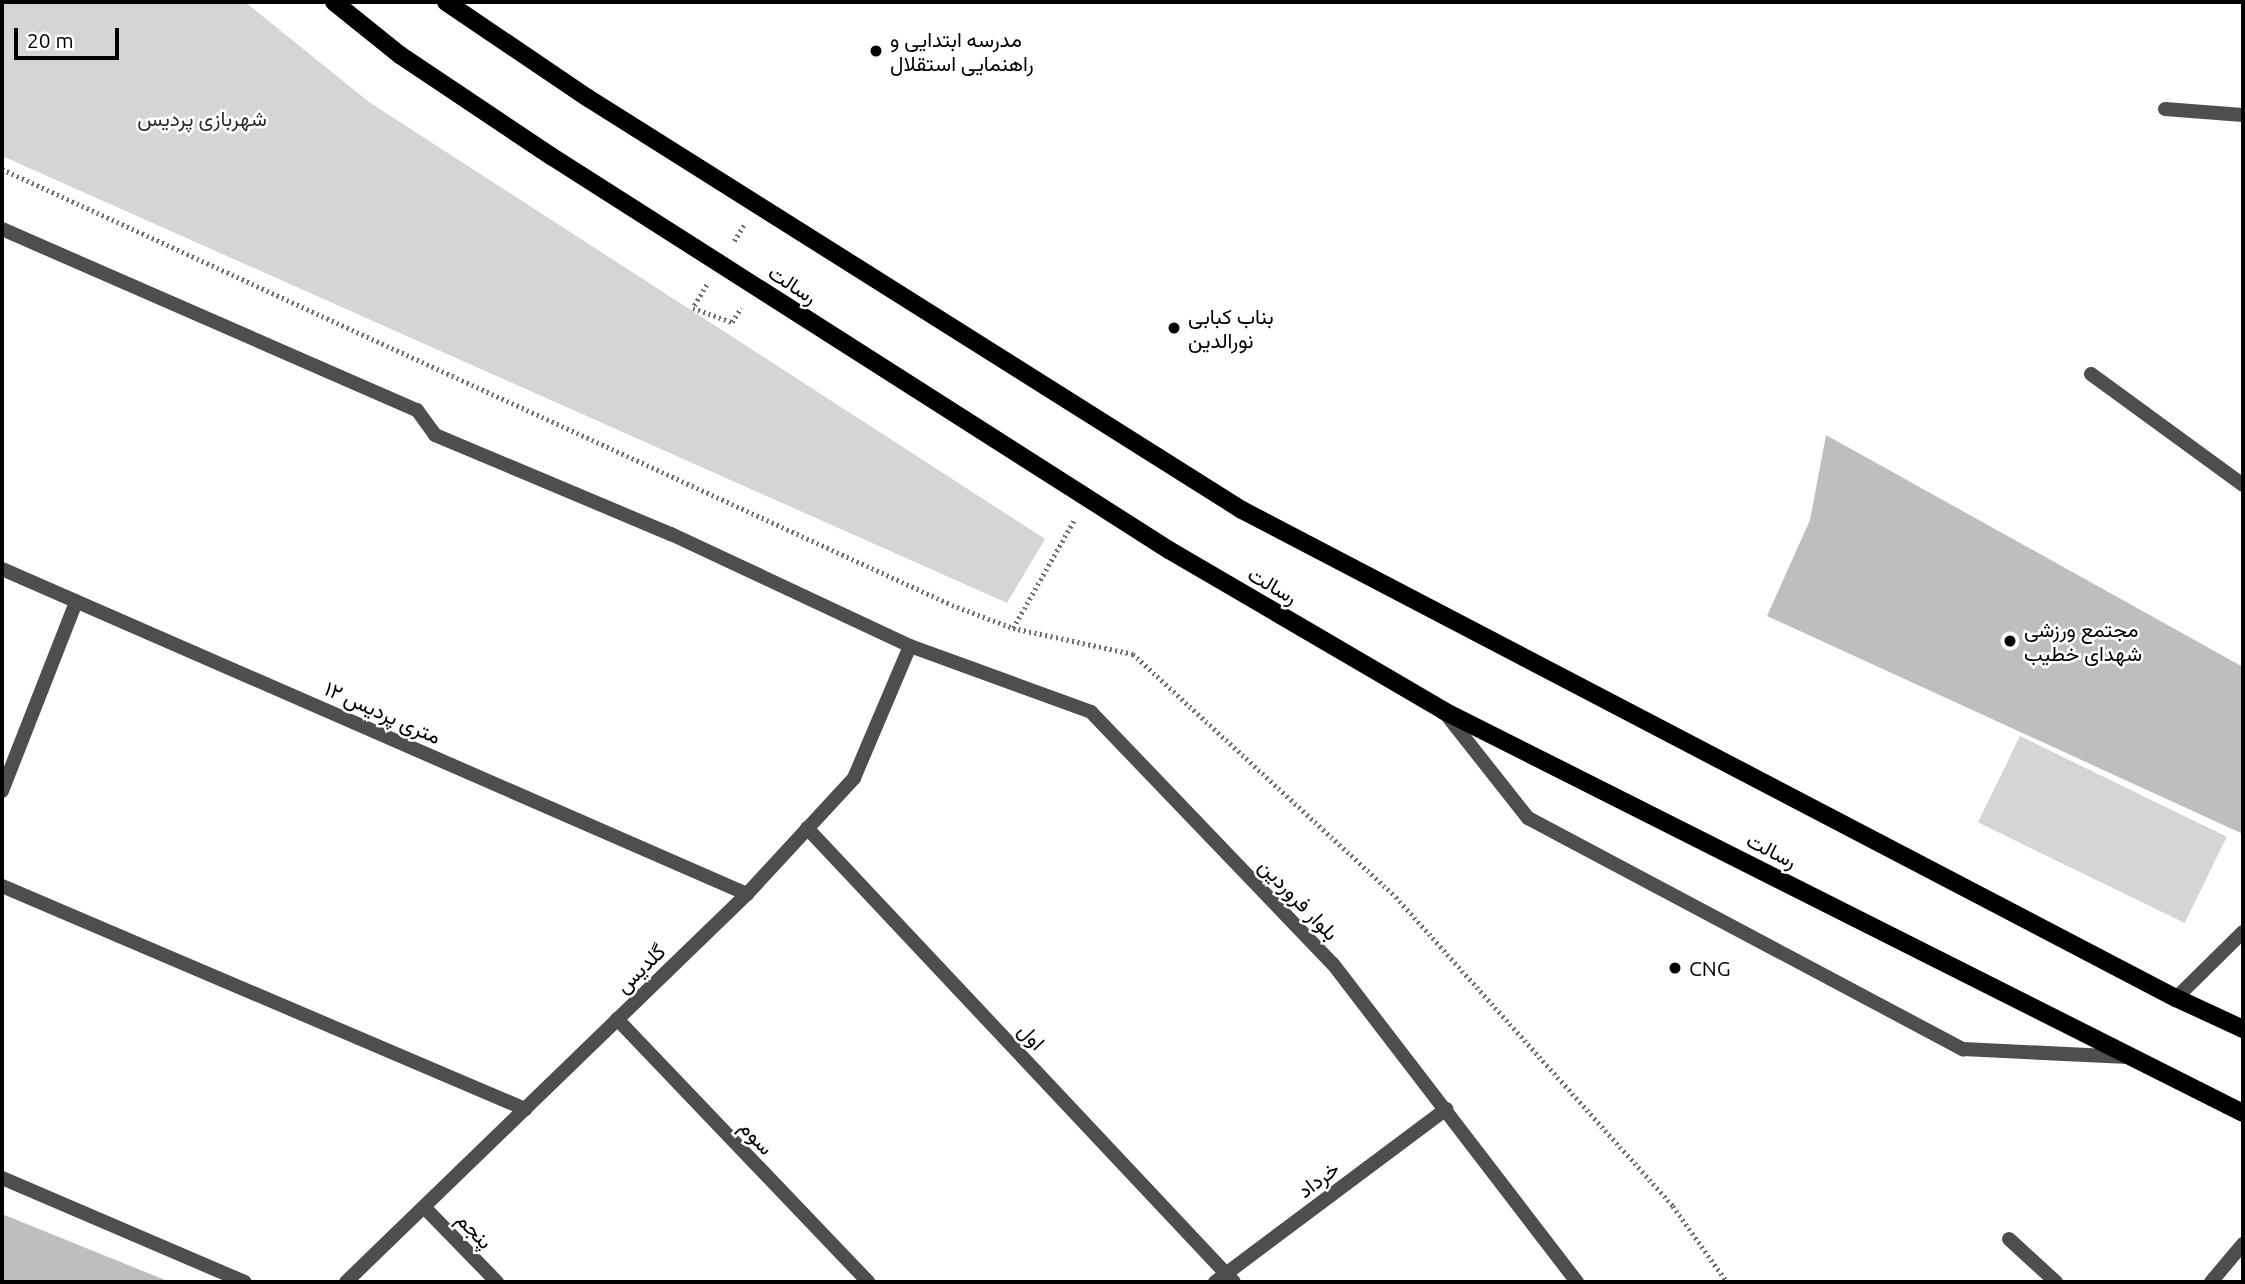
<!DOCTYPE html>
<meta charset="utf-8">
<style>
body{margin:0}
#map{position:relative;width:2245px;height:1284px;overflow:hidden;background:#fff;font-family:Ubuntu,Vazirmatn,sans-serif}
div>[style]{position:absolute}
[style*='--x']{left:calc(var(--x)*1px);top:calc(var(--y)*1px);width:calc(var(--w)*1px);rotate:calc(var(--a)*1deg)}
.green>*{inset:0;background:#d5d5d5;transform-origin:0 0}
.building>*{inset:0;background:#bebebe}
.path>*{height:4.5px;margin-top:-2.25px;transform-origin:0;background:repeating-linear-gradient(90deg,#707070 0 2px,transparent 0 5.5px)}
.service>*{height:14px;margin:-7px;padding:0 7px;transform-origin:7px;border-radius:7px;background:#4e4e4e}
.minor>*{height:14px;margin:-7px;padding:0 7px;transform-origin:7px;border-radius:7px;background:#4e4e4e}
.tertiary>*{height:14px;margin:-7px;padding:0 7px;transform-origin:7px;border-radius:7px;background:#4e4e4e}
.primary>*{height:18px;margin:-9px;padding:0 9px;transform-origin:9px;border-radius:9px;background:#000}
.dots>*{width:19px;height:19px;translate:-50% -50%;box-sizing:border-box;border:4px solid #fff;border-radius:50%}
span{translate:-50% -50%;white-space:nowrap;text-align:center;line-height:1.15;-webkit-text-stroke:5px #fff;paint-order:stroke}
.poi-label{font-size:21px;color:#000}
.left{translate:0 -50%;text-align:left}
.park-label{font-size:21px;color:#2c2c2c}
.street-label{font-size:21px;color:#000}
.frame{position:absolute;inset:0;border:4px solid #000;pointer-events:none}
.scale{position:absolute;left:14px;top:28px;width:105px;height:32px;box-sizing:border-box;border:4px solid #000;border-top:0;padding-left:9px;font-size:21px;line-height:24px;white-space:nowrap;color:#000;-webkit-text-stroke:5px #fff;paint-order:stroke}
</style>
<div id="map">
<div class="green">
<i style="clip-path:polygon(2px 2px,245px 2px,369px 102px,1045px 539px,1007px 603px,2px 156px)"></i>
<i style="left:2020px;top:736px;width:230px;height:96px;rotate:26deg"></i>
</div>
<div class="building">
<i style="clip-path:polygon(1826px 435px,2243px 667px,2243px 834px,1767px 616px,1810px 520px)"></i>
<i style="clip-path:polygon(2px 1214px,170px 1282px,2px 1282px)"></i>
</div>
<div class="path">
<i style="--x:2;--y:169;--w:1045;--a:24.65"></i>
<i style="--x:952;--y:605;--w:65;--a:20.7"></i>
<i style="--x:1013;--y:628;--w:123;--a:12.2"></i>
<i style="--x:1133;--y:654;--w:358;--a:42.7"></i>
<i style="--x:1396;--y:897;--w:415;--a:48.1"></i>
<i style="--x:1673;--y:1206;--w:93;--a:54.6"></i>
<i style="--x:734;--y:241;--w:19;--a:-58"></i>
<i style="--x:707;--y:285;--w:27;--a:121"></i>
<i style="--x:693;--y:308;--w:41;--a:19.7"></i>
<i style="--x:732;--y:322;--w:17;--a:-57"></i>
<i style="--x:1013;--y:628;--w:124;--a:-60.5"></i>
</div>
<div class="service">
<i style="--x:2165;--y:109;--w:78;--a:4.4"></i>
<i style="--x:2;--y:229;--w:453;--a:23.6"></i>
<i style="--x:417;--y:410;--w:31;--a:54"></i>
<i style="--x:1445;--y:713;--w:134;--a:51.7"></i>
<i style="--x:1528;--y:818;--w:493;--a:28"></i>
<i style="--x:1963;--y:1049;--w:165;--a:2.8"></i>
<i style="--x:2009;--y:1239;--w:64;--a:42.5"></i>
<i style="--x:2211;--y:1282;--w:50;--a:-49.9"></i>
</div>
<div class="minor">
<i style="--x:2091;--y:374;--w:188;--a:36.1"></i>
<i style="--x:435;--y:435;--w:256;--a:22.8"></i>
<i style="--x:671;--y:534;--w:264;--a:25.1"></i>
<i style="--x:2;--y:569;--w:813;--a:23.57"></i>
<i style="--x:2;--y:791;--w:203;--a:-68.6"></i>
<i style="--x:807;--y:828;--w:623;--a:46.76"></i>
<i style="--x:2;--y:886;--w:569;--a:23.09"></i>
<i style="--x:2176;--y:998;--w:94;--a:-44.6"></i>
<i style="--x:617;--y:1019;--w:364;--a:46.3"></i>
<i style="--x:2;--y:1178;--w:264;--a:23.2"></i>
<i style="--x:424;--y:1207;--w:105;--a:45.8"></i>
</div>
<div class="tertiary">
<i style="--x:346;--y:1282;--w:558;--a:-44.06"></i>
<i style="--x:747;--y:894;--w:158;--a:-47.3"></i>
<i style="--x:854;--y:778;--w:143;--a:-67"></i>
<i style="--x:910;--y:646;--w:193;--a:20"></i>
<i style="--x:1091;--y:712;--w:349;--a:46.2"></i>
<i style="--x:1333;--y:964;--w:401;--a:52.5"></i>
<i style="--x:1215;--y:1282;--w:289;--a:-36.8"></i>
</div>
<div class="primary">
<i style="--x:334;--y:2;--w:85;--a:38.8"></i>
<i style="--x:400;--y:55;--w:182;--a:33.8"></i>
<i style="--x:551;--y:156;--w:733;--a:32.52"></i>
<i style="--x:1169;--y:550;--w:319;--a:30.3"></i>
<i style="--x:1444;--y:711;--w:894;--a:26.71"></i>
<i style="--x:446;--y:2;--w:171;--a:34.1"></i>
<i style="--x:588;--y:98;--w:773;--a:32.21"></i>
<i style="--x:1242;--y:510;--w:1054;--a:27.59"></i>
<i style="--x:2176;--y:998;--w:74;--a:24.8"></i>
</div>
<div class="dots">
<i style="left:876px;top:51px;background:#000"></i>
<i style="left:1174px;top:328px;background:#000"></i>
<i style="left:2010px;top:641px;background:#000"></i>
<i style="left:1675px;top:968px;background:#000"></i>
</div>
<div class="poi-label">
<span class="left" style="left:890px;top:51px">مدرسه ابتدایی و<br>راهنمایی استقلال</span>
<span class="left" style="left:1188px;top:328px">بناب کبابی<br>نورالدین</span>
<span class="left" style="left:2024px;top:641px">مجتمع ورزشی<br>شهدای خطیب</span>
<span class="left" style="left:1689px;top:968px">CNG</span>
</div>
<div class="park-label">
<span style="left:202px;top:118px">شهربازی پردیس</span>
</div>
<div class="street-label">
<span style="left:793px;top:284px;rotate:33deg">رسالت</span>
<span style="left:1273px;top:585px;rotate:30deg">رسالت</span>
<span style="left:383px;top:712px;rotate:24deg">۱۲ متری پردیس</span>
<span style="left:1772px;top:850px;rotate:27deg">رسالت</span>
<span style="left:1299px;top:899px;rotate:46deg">بلوار فروردین</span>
<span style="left:640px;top:968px;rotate:-44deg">گلدیس</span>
<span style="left:1032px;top:1036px;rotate:47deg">اول</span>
<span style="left:757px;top:1137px;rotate:47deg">سوم</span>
<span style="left:1318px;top:1179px;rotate:-37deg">خرداد</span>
<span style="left:475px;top:1230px;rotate:46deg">پنجم</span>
</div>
<div class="frame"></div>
<div class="scale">20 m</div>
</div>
